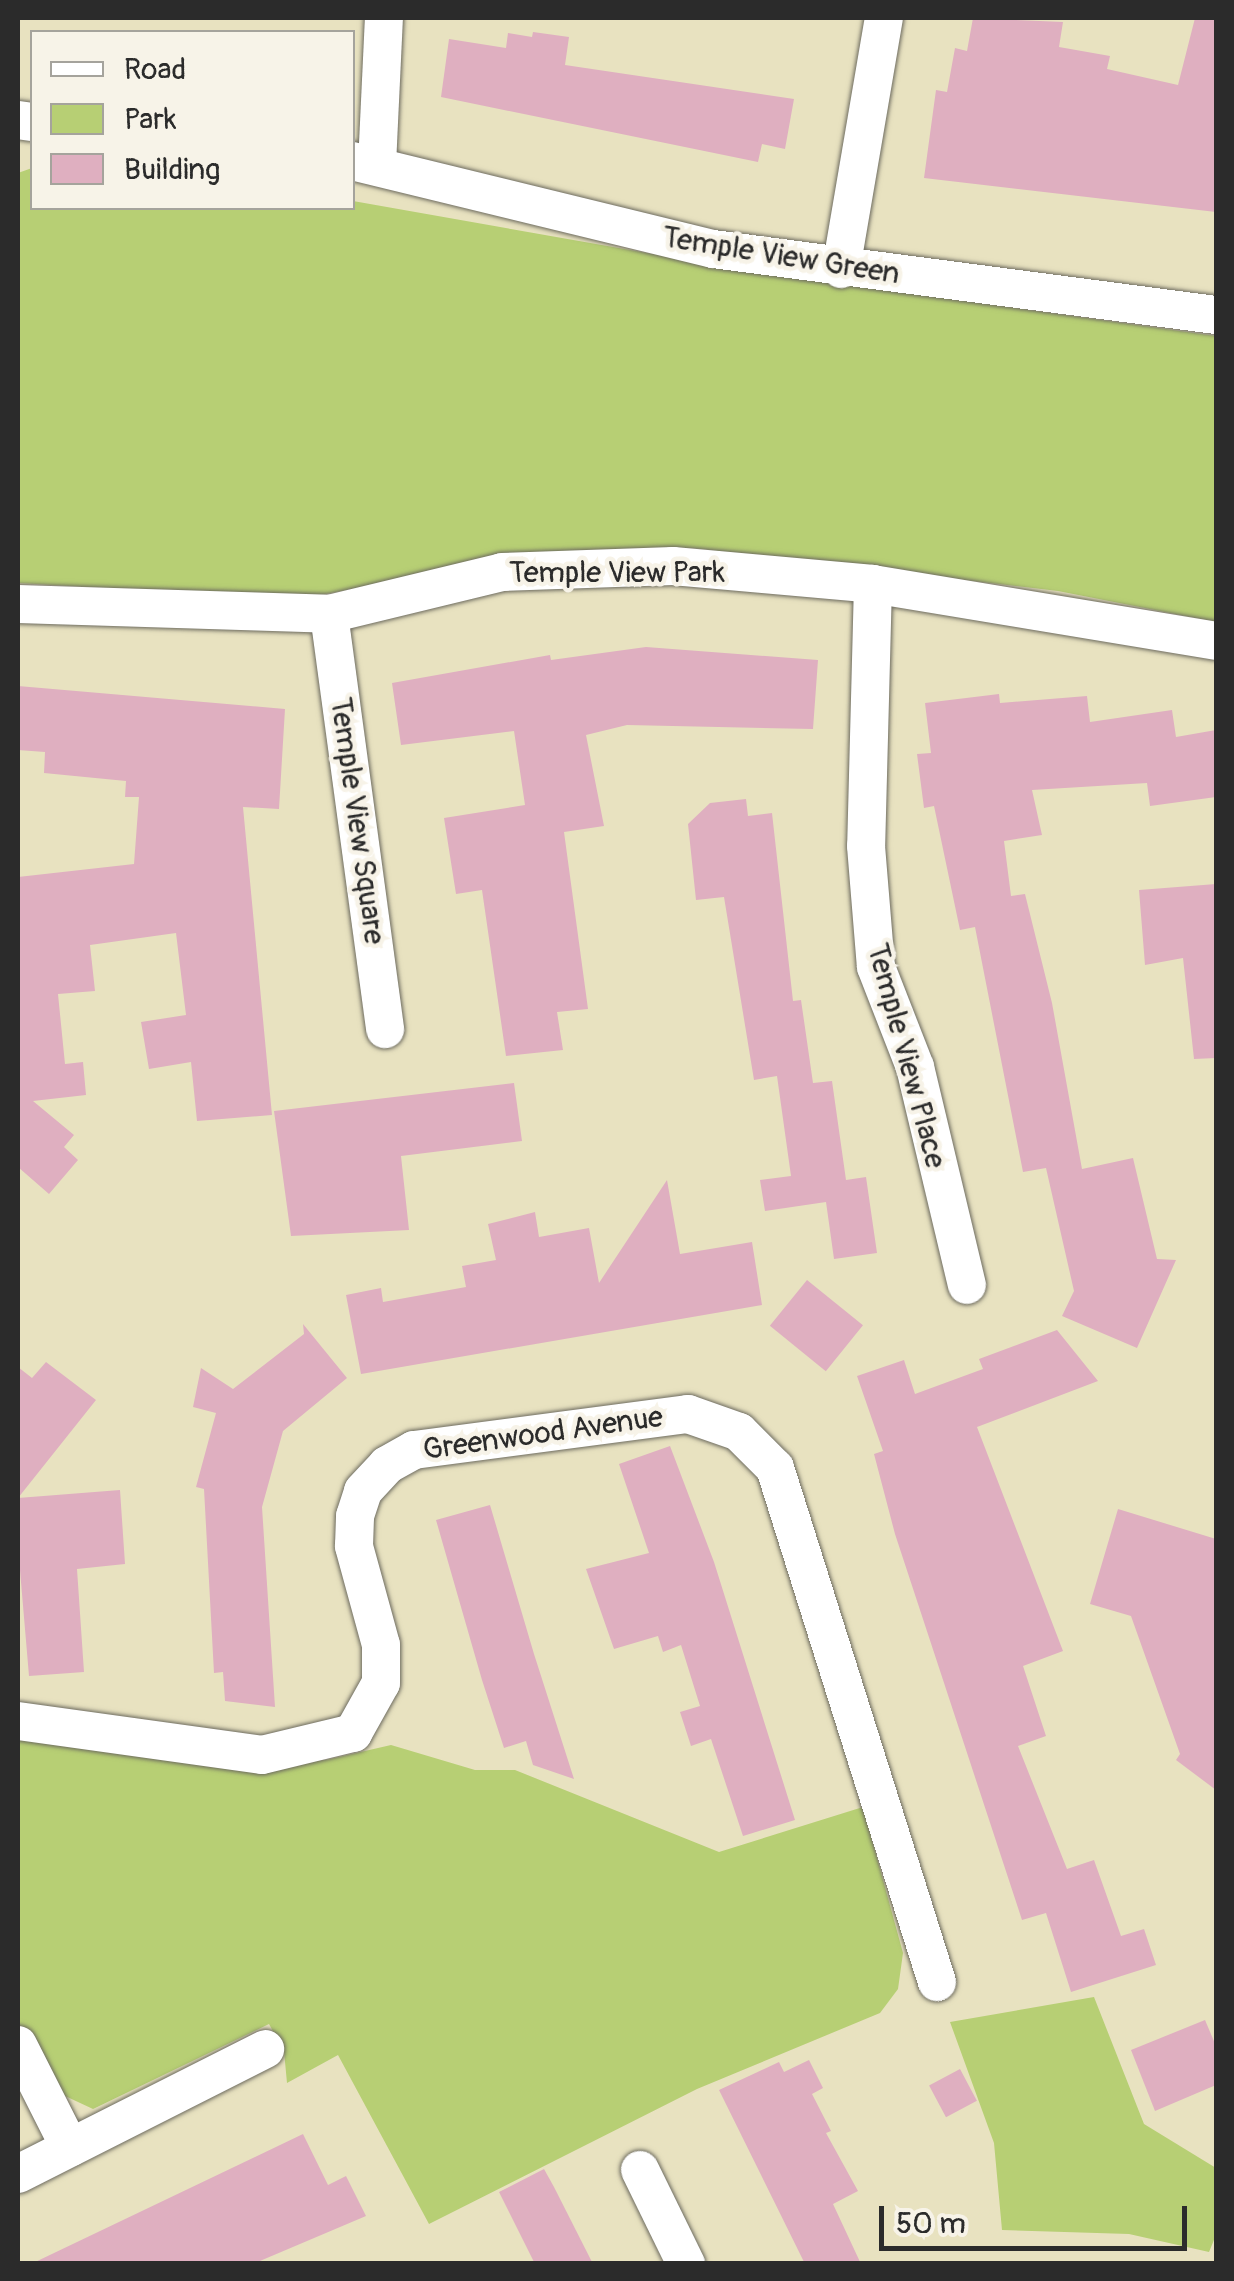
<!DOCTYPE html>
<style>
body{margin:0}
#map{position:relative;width:1234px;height:2281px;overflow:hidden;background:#e8e2c0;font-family:Pangolin,sans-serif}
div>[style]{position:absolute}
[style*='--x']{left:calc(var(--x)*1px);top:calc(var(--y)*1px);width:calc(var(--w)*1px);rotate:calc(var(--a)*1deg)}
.green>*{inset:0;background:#b7cf74}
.building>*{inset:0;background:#dfafc0;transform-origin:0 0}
.roads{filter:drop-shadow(0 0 2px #6d6b5f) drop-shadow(0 0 2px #6d6b5f)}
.minor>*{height:38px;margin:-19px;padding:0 19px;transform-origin:19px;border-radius:19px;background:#fff}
span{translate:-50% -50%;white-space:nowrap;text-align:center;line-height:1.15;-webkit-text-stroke:9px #f7f3e8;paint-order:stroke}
.street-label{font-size:30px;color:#2b2b2b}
.frame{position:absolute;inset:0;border:20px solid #2b2b2b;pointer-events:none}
.legend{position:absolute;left:30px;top:30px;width:325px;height:180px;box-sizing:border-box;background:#f7f3e8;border:2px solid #a5a39c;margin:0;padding:12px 18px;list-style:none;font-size:30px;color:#2b2b2b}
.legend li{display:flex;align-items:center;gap:20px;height:50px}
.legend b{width:50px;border:2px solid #a5a39c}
.scale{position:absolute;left:879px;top:2206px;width:308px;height:45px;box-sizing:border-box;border:5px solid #2b2b2b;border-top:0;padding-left:12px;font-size:30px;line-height:35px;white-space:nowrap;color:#2b2b2b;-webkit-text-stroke:8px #f7f3e8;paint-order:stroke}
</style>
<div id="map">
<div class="green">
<i style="clip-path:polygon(32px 168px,32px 208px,352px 208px,353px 201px,749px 271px,1216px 336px,1216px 622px,1058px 591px,692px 548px,540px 554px,298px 599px,18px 583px,18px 173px)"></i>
<i style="clip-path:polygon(18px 1737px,245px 1764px,326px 1760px,391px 1745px,475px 1770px,515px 1770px,719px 1852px,863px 1807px,903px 1953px,898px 1989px,880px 2013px,697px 2089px,429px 2224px,338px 2055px,287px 2083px,284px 2051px,269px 2024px,93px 2109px,18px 2074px)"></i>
<i style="clip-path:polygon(1094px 1997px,1144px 2124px,1216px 2168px,1216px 2235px,1209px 2252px,1129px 2234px,1002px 2230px,994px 2143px,950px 2022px)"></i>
</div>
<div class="building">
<i style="clip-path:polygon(973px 18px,1063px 22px,1059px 47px,1110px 56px,1107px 69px,1178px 85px,1195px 18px,1216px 18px,1216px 212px,924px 178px,936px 90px,947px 92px,955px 48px,967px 51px)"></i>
<i style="clip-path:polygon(533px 32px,569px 37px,565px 65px,794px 99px,785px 149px,762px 144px,758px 162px,441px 97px,449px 39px,506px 48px,508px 33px,532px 37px)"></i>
<i style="clip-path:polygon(646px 647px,818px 660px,813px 729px,627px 725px,586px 735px,604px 826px,564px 832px,588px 1009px,557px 1012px,563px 1050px,506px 1056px,482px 890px,456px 894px,444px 818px,525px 805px,514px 731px,401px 745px,392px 683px,550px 655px,551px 660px)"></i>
<i style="clip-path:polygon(18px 686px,285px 709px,279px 809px,243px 807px,272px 1115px,197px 1121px,191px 1062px,149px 1069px,141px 1022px,186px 1015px,176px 933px,90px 945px,95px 991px,58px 994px,65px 1064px,83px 1062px,86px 1095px,33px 1101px,74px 1135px,64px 1147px,78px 1160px,49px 1194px,18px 1167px,18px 877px,134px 864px,139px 797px,125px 797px,126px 781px,44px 773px,45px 752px,18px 750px)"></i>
<i style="clip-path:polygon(999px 694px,1000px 703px,1087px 696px,1090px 722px,1172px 710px,1176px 737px,1216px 730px,1216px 797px,1150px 806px,1147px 783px,1032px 790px,1042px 835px,1004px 841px,1011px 896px,1025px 894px,1052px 1003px,1082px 1169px,1133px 1158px,1157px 1259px,1176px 1260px,1137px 1348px,1062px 1316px,1074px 1291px,1046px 1168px,1023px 1172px,975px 927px,960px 930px,934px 806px,924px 808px,917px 754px,931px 753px,925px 703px)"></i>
<i style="clip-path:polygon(746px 799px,748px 816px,772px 813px,793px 1001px,801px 1000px,813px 1083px,832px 1081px,846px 1180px,866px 1177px,877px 1253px,834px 1259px,826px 1202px,765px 1211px,760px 1180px,791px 1176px,777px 1076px,754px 1080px,724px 897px,696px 900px,688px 824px,710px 803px)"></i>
<i style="clip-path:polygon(1216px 884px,1216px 1058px,1194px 1059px,1183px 958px,1145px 965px,1139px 890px)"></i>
<i style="clip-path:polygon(514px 1083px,522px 1141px,401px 1156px,409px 1230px,291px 1236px,274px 1111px)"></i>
<i style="clip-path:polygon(667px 1180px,680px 1254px,752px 1242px,762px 1305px,361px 1374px,346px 1295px,381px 1288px,383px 1302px,466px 1287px,462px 1266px,496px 1260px,488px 1224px,535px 1212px,539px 1237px,589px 1228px,599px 1283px)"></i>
<i style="left:807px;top:1280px;width:72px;height:59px;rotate:39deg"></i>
<i style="clip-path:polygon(303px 1324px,347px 1378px,283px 1431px,262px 1507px,275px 1707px,225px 1701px,223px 1672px,214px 1673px,204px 1489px,196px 1487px,216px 1413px,193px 1407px,201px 1368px,233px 1389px,304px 1334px)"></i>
<i style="clip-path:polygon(1057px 1330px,1098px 1381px,977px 1427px,1063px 1651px,1023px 1666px,1046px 1736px,1018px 1746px,1067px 1869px,1094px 1860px,1121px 1936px,1144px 1929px,1156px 1965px,1071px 1992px,1046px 1913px,1022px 1920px,895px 1534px,874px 1454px,883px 1451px,857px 1376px,904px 1360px,915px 1394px,983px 1369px,979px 1359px)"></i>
<i style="clip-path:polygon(46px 1362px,96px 1400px,18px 1498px,120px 1490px,125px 1564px,77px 1569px,84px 1672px,29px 1676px,18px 1547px,18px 1367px,32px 1378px)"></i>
<i style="clip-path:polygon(670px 1446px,714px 1562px,795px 1820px,743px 1836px,711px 1739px,691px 1746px,680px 1712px,700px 1706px,681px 1645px,663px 1652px,658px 1636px,614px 1649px,586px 1569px,649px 1553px,619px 1464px)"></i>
<i style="clip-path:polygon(490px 1505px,534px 1654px,574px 1779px,533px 1765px,526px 1741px,504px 1748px,482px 1680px,436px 1520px)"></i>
<i style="clip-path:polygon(1118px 1509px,1216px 1539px,1216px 1790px,1176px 1760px,1180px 1754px,1131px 1616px,1090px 1604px)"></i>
<i style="clip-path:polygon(1205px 2020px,1216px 2046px,1216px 2085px,1155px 2111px,1131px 2050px)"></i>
<i style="clip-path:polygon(809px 2060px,823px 2088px,812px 2094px,831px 2131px,826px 2133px,858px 2191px,833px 2204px,861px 2264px,805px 2264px,719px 2090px,779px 2062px,784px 2072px)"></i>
<i style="left:960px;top:2069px;width:36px;height:35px;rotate:62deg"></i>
<i style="clip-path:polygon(303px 2134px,328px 2185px,346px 2176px,366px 2216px,253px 2264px,31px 2264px)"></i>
<i style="clip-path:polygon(544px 2169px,554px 2187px,593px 2264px,535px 2264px,499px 2192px)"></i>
</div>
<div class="roads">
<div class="minor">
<i style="--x:18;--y:120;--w:14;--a:8"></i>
<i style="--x:352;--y:161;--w:372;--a:13.7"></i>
<i style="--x:713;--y:249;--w:507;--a:7.48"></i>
<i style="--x:377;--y:165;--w:147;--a:-87.3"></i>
<i style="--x:841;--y:269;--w:255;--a:-80.3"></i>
<i style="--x:873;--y:584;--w:262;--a:91.5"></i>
<i style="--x:866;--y:846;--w:121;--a:85.3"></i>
<i style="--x:876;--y:967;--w:107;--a:68.7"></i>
<i style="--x:915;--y:1067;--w:224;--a:76.6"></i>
<i style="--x:18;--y:604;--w:311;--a:1.8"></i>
<i style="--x:329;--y:614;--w:178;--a:-13.6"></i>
<i style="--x:502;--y:572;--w:171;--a:-2"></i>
<i style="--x:673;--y:566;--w:201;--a:5.1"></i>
<i style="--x:873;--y:584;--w:348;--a:9.4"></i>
<i style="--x:329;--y:614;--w:419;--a:82.3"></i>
<i style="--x:18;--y:1721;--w:246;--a:7.9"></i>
<i style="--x:262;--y:1755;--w:94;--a:-13.6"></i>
<i style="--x:353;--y:1733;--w:57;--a:-60.8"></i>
<i style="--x:381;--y:1683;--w:38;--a:-90"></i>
<i style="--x:381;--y:1645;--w:103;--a:-105.3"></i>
<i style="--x:354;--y:1546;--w:30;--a:-88"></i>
<i style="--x:355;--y:1516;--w:26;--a:-72"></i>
<i style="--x:363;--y:1491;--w:35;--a:-47"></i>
<i style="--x:387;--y:1465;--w:31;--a:-29"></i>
<i style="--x:414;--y:1450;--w:276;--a:-7.5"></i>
<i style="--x:688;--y:1414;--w:54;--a:19.4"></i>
<i style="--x:739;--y:1432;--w:51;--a:45"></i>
<i style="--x:775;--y:1468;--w:539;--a:72.51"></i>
<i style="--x:18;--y:2045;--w:115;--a:63.2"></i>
<i style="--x:640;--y:2170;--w:105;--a:63.9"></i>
<i style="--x:18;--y:2174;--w:277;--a:-26.8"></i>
</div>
</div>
<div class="street-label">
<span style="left:781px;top:256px;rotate:9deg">Temple View Green</span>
<span style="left:617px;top:573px">Temple View Park</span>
<span style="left:357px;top:821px;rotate:82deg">Temple View Square</span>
<span style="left:906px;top:1056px;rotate:75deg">Temple View Place</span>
<span style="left:543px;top:1434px;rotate:-8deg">Greenwood Avenue</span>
</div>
<div class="frame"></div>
<ul class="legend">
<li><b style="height:12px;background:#fff"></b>Road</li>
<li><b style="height:28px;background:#b7cf74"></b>Park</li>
<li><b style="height:28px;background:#dfafc0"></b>Building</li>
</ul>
<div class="scale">50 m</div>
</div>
